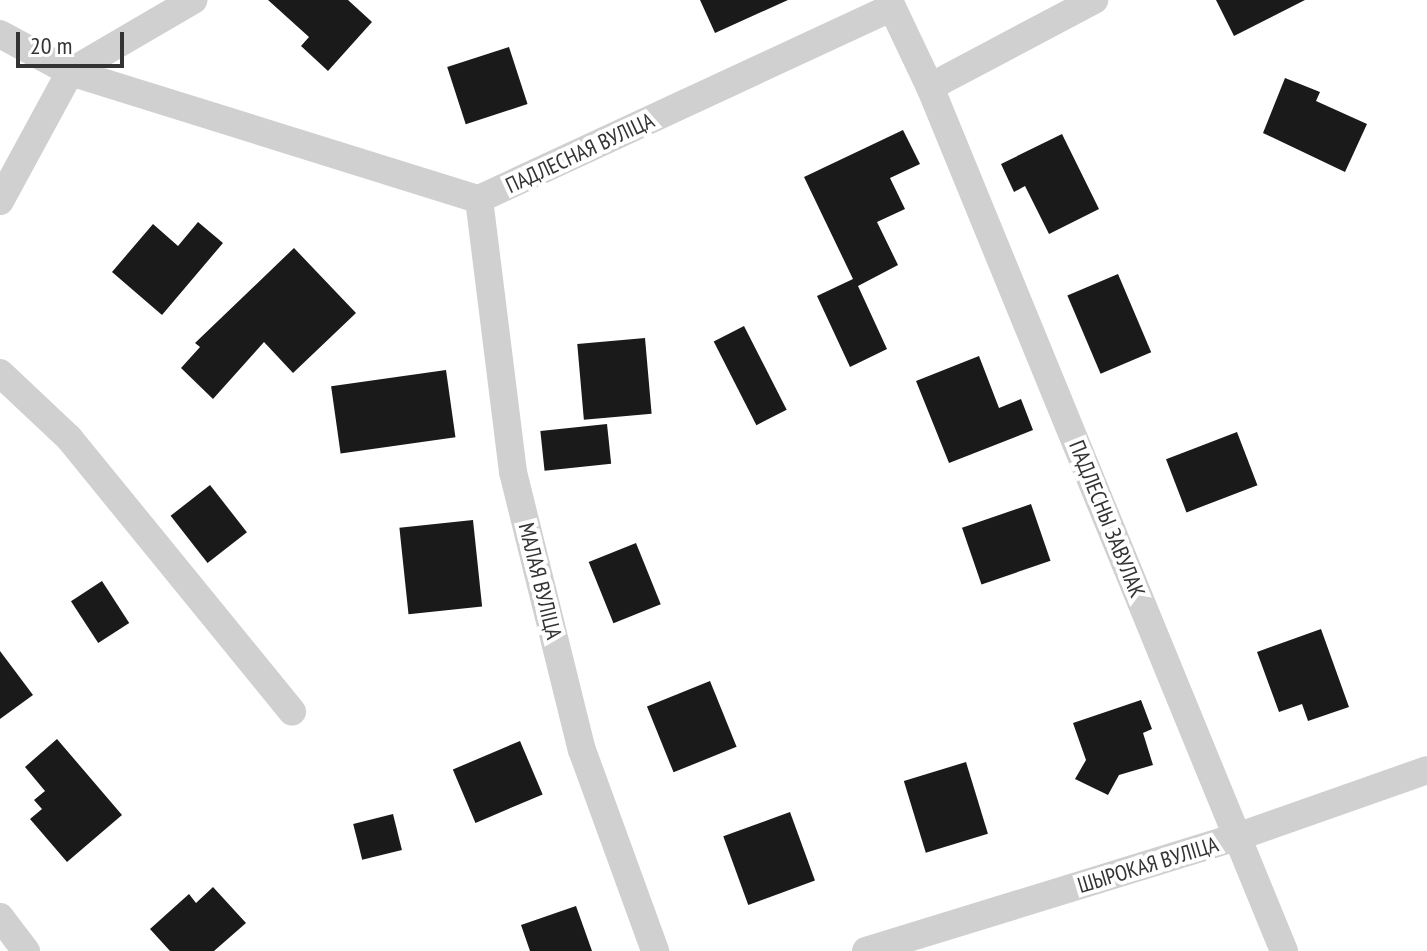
<!DOCTYPE html>
<meta charset="utf-8">
<style>
body{margin:0}
#map{position:relative;width:1427px;height:951px;overflow:hidden;background:#fff;font-family:"PT Sans Narrow",sans-serif}
div>[style]{position:absolute}
[style*='--x']{left:calc(var(--x)*1px);top:calc(var(--y)*1px);width:calc(var(--w)*1px);rotate:calc(var(--a)*1deg)}
.building>*{inset:0;background:#1a1a1a;transform-origin:0 0}
.minor>*{height:28px;margin:-14px;padding:0 14px;transform-origin:14px;border-radius:14px;background:#d0d0d0}
span{translate:-50% -50%;white-space:nowrap;text-align:center;line-height:1.15;-webkit-text-stroke:8px #fff;paint-order:stroke}
.street-label{font-size:22px;color:#333}
.scale{position:absolute;left:16px;top:32px;width:108px;height:36px;box-sizing:border-box;border:4px solid #333;border-top:0;padding-left:10px;font-size:24px;line-height:28px;white-space:nowrap;color:#333;-webkit-text-stroke:6px #fff;paint-order:stroke}
</style>
<div id="map">
<div class="building">
<i style="clip-path:polygon(268px 0,348px 0,372px 22px,328px 71px,301px 46px,309px 37px)"></i>
<i style="clip-path:polygon(700px 0,788px 0,715px 33px)"></i>
<i style="clip-path:polygon(1216px 0,1305px 0,1234px 36px)"></i>
<i style="left:509px;top:47px;width:60px;height:65px;rotate:72deg"></i>
<i style="clip-path:polygon(1285px 78px,1320px 92px,1316px 101px,1367px 124px,1345px 172px,1263px 133px)"></i>
<i style="clip-path:polygon(903px 130px,920px 164px,890px 178px,905px 209px,877px 222px,898px 265px,858px 286px,887px 349px,850px 367px,817px 296px,853px 279px,804px 177px)"></i>
<i style="clip-path:polygon(1062px 134px,1099px 209px,1049px 234px,1025px 186px,1014px 192px,1001px 164px)"></i>
<i style="clip-path:polygon(198px 222px,223px 243px,162px 315px,112px 272px,153px 224px,178px 246px)"></i>
<i style="clip-path:polygon(294px 248px,356px 313px,293px 373px,264px 342px,213px 399px,181px 368px,200px 347px,195px 343px)"></i>
<i style="left:1118px;top:274px;width:85px;height:55px;rotate:67deg"></i>
<i style="left:744px;top:326px;width:94px;height:34px;rotate:63deg"></i>
<i style="left:645px;top:338px;width:76px;height:68px;rotate:85deg"></i>
<i style="clip-path:polygon(979px 356px,999px 408px,1021px 399px,1033px 430px,949px 463px,916px 381px)"></i>
<i style="left:446px;top:370px;width:68px;height:116px;rotate:82deg"></i>
<i style="left:607px;top:424px;width:40px;height:67px;rotate:84deg"></i>
<i style="left:1237px;top:432px;width:57px;height:76px;rotate:69deg"></i>
<i style="left:210px;top:485px;width:60px;height:50px;rotate:52deg"></i>
<i style="left:1031px;top:504px;width:60px;height:73px;rotate:71deg"></i>
<i style="left:473px;top:520px;width:87px;height:74px;rotate:84deg"></i>
<i style="left:636px;top:543px;width:66px;height:51px;rotate:68deg"></i>
<i style="left:102px;top:581px;width:50px;height:37px;rotate:57deg"></i>
<i style="clip-path:polygon(1321px 629px,1349px 707px,1308px 721px,1302px 704px,1279px 712px,1257px 652px)"></i>
<i style="clip-path:polygon(0 651px,33px 695px,0 719px)"></i>
<i style="left:710px;top:681px;width:71px;height:68px;rotate:68deg"></i>
<i style="clip-path:polygon(1141px 700px,1152px 729px,1143px 733px,1153px 765px,1119px 775px,1108px 795px,1075px 779px,1086px 760px,1073px 723px)"></i>
<i style="clip-path:polygon(57px 739px,122px 815px,67px 862px,30px 819px,42px 809px,34px 800px,45px 791px,25px 767px)"></i>
<i style="left:520px;top:741px;width:58px;height:73px;rotate:67deg"></i>
<i style="left:966px;top:762px;width:75px;height:65px;rotate:73deg"></i>
<i style="left:790px;top:812px;width:73px;height:71px;rotate:70deg"></i>
<i style="left:393px;top:814px;width:37px;height:41px;rotate:76deg"></i>
<i style="clip-path:polygon(213px 887px,246px 923px,214px 951px,170px 951px,150px 929px,189px 894px,196px 903px)"></i>
<i style="clip-path:polygon(576px 906px,592px 951px,530px 951px,521px 925px)"></i>
</div>
<div class="minor">
<i style="--x:0;--y:34;--w:80;--a:28.5"></i>
<i style="--x:70;--y:72;--w:428;--a:17.3"></i>
<i style="--x:479;--y:199;--w:455;--a:-24.9"></i>
<i style="--x:892;--y:7;--w:89;--a:64.6"></i>
<i style="--x:930;--y:87;--w:186;--a:-27.9"></i>
<i style="--x:930;--y:87;--w:934;--a:67.72"></i>
<i style="--x:479;--y:199;--w:275;--a:82.9"></i>
<i style="--x:513;--y:472;--w:286;--a:76.1"></i>
<i style="--x:582;--y:750;--w:214;--a:70"></i>
<i style="--x:0;--y:201;--w:147;--a:-61.5"></i>
<i style="--x:70;--y:72;--w:143;--a:-30.3"></i>
<i style="--x:0;--y:373;--w:95;--a:43.3"></i>
<i style="--x:69;--y:438;--w:353;--a:50.8"></i>
<i style="--x:0;--y:917;--w:43;--a:52.6"></i>
<i style="--x:866;--y:951;--w:388;--a:-17.1"></i>
<i style="--x:1237;--y:837;--w:201;--a:-19.4"></i>
</div>
<div class="street-label">
<span style="left:580px;top:153px;rotate:-25deg">ПАДЛЕСНАЯ ВУЛІЦА</span>
<span style="left:1107px;top:519px;rotate:68deg">ПАДЛЕСНЫ ЗАВУЛАК</span>
<span style="left:540px;top:581px;rotate:76deg">МАЛАЯ ВУЛІЦА</span>
<span style="left:1148px;top:865px;rotate:-17deg">ШЫРОКАЯ ВУЛІЦА</span>
</div>
<div class="scale">20 m</div>
</div>
